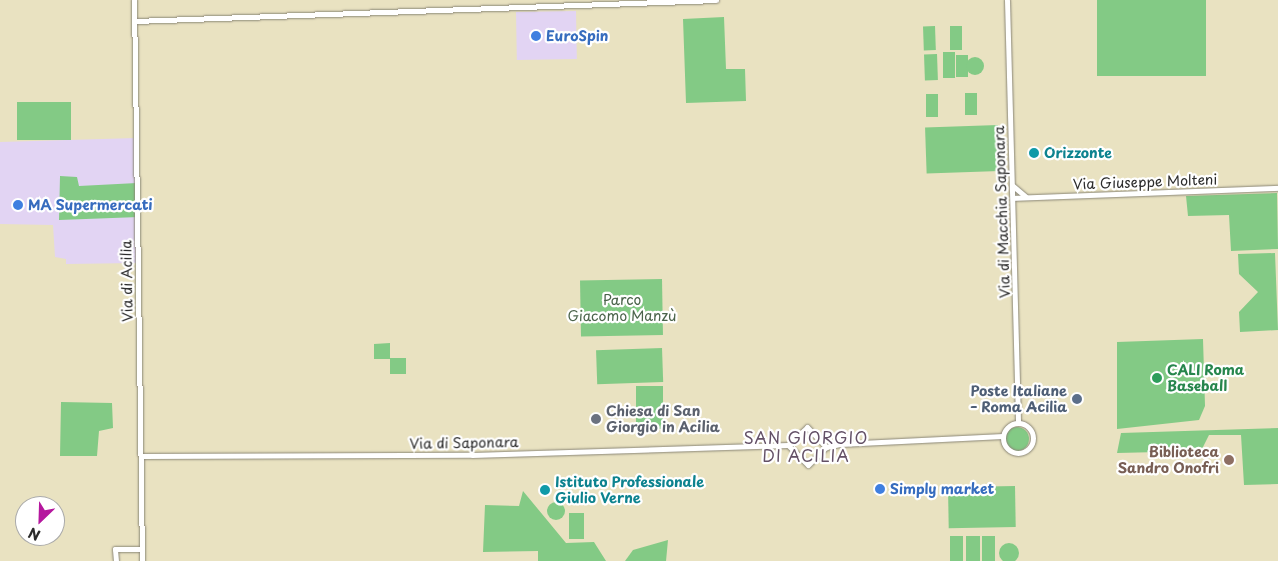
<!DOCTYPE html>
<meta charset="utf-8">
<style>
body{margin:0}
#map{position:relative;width:1278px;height:561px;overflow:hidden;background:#e9e2c1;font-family:"Playpen Sans",sans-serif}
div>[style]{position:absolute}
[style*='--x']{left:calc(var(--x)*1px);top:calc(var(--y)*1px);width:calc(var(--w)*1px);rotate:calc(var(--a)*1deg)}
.built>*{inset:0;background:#e2d4f3;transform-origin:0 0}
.green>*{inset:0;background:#83ca85;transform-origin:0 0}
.round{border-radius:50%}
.roads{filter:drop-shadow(0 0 1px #8a8676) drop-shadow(0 0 1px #8a8676)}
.tertiary>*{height:5px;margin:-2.5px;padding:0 2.5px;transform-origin:2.5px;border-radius:2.5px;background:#fff}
.tertiary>.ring{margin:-2.5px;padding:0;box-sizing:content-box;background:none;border:5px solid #fff;border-radius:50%}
.dots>*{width:14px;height:14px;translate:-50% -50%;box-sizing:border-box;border:2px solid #fff;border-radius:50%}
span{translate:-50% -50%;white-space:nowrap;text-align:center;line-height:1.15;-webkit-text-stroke:4.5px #fff;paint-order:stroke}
.shop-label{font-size:14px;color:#366cbe;font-weight:700}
.left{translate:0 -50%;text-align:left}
.culture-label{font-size:14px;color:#0d838f;font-weight:700}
.street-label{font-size:14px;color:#2b2b2b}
.park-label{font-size:14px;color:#4a634a}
.leisure-label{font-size:14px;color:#27864d;font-weight:700}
.service-label{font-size:14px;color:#4e5e75;font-weight:700}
.right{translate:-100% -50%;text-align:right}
.worship-label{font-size:14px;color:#5b616d;font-weight:700}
.education-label{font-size:14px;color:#785e54;font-weight:700}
.quarter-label{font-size:16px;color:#635066;letter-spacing:1px}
.north{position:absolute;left:15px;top:496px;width:50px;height:50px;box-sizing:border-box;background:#fff;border:1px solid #aaa;border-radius:50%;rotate:204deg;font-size:14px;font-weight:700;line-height:20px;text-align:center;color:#2b2b2b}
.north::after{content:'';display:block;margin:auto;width:18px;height:22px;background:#b5179e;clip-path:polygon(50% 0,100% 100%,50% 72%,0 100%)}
</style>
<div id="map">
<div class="built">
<i style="left:576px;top:11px;width:48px;height:60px;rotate:89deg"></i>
<i style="clip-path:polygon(136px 138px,137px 263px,66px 264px,66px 259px,55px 257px,53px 225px,0 224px,0 142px)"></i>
</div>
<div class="green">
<i style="left:1097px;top:0;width:109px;height:76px"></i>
<i style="clip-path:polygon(724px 17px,726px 69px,745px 69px,746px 101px,686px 103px,683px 19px)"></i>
<i style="left:935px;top:26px;width:24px;height:12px;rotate:88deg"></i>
<i style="left:950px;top:26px;width:12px;height:24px"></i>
<i style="left:955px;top:52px;width:26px;height:12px;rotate:90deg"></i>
<i style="left:937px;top:54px;width:26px;height:13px;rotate:88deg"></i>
<i style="left:956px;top:55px;width:12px;height:22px"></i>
<i class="round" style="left:966px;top:57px;width:18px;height:18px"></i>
<i style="left:965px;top:93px;width:12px;height:22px"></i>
<i style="left:926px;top:94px;width:12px;height:23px"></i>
<i style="left:71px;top:102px;width:38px;height:54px;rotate:90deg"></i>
<i style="left:998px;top:125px;width:46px;height:73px;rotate:88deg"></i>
<i style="clip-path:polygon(60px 176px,77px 177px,79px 186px,137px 183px,139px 217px,59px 220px)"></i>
<i style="clip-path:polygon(1277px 193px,1278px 249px,1231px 251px,1229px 215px,1188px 216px,1186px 196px)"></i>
<i style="clip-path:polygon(1275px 253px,1278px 330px,1240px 332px,1239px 312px,1258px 292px,1239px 274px,1238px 254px)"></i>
<i style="left:662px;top:279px;width:56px;height:82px;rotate:89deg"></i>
<i style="clip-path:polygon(1203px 339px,1205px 406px,1199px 420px,1117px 429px,1117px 342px)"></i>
<i style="clip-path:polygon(390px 343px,390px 358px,406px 358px,406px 374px,390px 374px,390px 359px,374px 359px,374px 344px)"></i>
<i style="left:662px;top:348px;width:34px;height:66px;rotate:88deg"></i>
<i style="left:636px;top:386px;width:27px;height:43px"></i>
<i style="clip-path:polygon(61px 402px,112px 403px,113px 428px,99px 431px,97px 456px,60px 456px)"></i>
<i class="round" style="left:1005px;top:427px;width:24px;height:24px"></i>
<i style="clip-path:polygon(1278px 428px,1278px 484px,1244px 485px,1241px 435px,1209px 435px,1201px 451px,1117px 453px,1121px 433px)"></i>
<i style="left:1015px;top:486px;width:41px;height:67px;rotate:89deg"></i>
<i style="clip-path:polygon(523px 491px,566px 543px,594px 542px,606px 561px,538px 561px,538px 551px,483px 552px,485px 505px,519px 506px)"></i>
<i class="round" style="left:547px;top:502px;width:18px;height:18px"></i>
<i style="left:569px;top:513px;width:15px;height:26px"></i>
<i style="left:950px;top:536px;width:13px;height:25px"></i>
<i style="left:966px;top:536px;width:14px;height:25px"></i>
<i style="left:982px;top:536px;width:13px;height:25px"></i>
<i style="clip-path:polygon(668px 540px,666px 561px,625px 561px,633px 550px)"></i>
<i class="round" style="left:999px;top:543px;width:20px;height:20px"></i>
</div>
<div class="roads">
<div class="tertiary">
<i style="--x:134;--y:0;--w:561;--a:89.18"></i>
<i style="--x:1007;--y:0;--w:423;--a:88.5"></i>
<i style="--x:135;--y:21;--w:581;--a:-2.07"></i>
<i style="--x:1013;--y:186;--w:17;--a:40"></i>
<i style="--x:1013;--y:198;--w:265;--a:-2.2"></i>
<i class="ring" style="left:1003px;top:423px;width:25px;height:25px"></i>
<i style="--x:788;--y:445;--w:28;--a:45"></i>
<i style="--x:808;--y:465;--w:25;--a:-45"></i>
<i style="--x:826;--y:447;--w:14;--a:-12"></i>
<i style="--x:840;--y:444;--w:163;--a:-2.8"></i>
<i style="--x:788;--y:445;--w:26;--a:-43"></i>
<i style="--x:807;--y:427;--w:28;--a:46"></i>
<i style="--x:141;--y:456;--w:331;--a:-0.2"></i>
<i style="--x:472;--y:455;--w:316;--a:-1.8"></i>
<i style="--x:116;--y:561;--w:12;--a:-95"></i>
<i style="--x:115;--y:549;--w:27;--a:0"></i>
</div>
</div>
<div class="dots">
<i style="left:536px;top:36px;background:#3f7fe0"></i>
<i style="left:1034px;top:153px;background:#0f9aa8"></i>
<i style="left:18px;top:205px;background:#3f7fe0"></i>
<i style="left:1157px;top:378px;background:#2e9e5b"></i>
<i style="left:1077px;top:399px;background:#5c6f8a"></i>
<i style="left:596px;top:419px;background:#6b7280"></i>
<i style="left:1229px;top:460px;background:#8d6e63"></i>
<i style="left:880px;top:489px;background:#3f7fe0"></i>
<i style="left:545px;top:490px;background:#0f9aa8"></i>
</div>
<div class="shop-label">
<span class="left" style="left:546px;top:36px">EuroSpin</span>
<span class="left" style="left:28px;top:205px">MA Supermercati</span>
<span class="left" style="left:890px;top:489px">Simply market</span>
</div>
<div class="culture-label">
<span class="left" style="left:1044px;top:153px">Orizzonte</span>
<span class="left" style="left:555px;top:490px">Istituto Professionale<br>Giulio Verne</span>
</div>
<div class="street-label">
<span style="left:1145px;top:182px;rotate:-2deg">Via Giuseppe Molteni</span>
<span style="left:1002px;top:212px;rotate:-92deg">Via di Macchia Saponara</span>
<span style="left:127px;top:281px;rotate:-91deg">Via di Acilia</span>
<span style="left:464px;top:443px;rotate:-1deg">Via di Saponara</span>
</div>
<div class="park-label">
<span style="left:622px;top:308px">Parco<br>Giacomo Manzù</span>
</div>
<div class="leisure-label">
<span class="left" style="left:1167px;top:378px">CALI Roma<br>Baseball</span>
</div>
<div class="service-label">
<span class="right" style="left:1067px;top:399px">Poste Italiane<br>– Roma Acilia</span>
</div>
<div class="worship-label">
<span class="left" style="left:606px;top:419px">Chiesa di San<br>Giorgio in Acilia</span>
</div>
<div class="education-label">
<span class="right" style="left:1219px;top:460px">Biblioteca<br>Sandro Onofri</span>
</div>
<div class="quarter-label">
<span style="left:806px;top:446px">SAN GIORGIO<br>DI ACILIA</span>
</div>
<div class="north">N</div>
</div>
